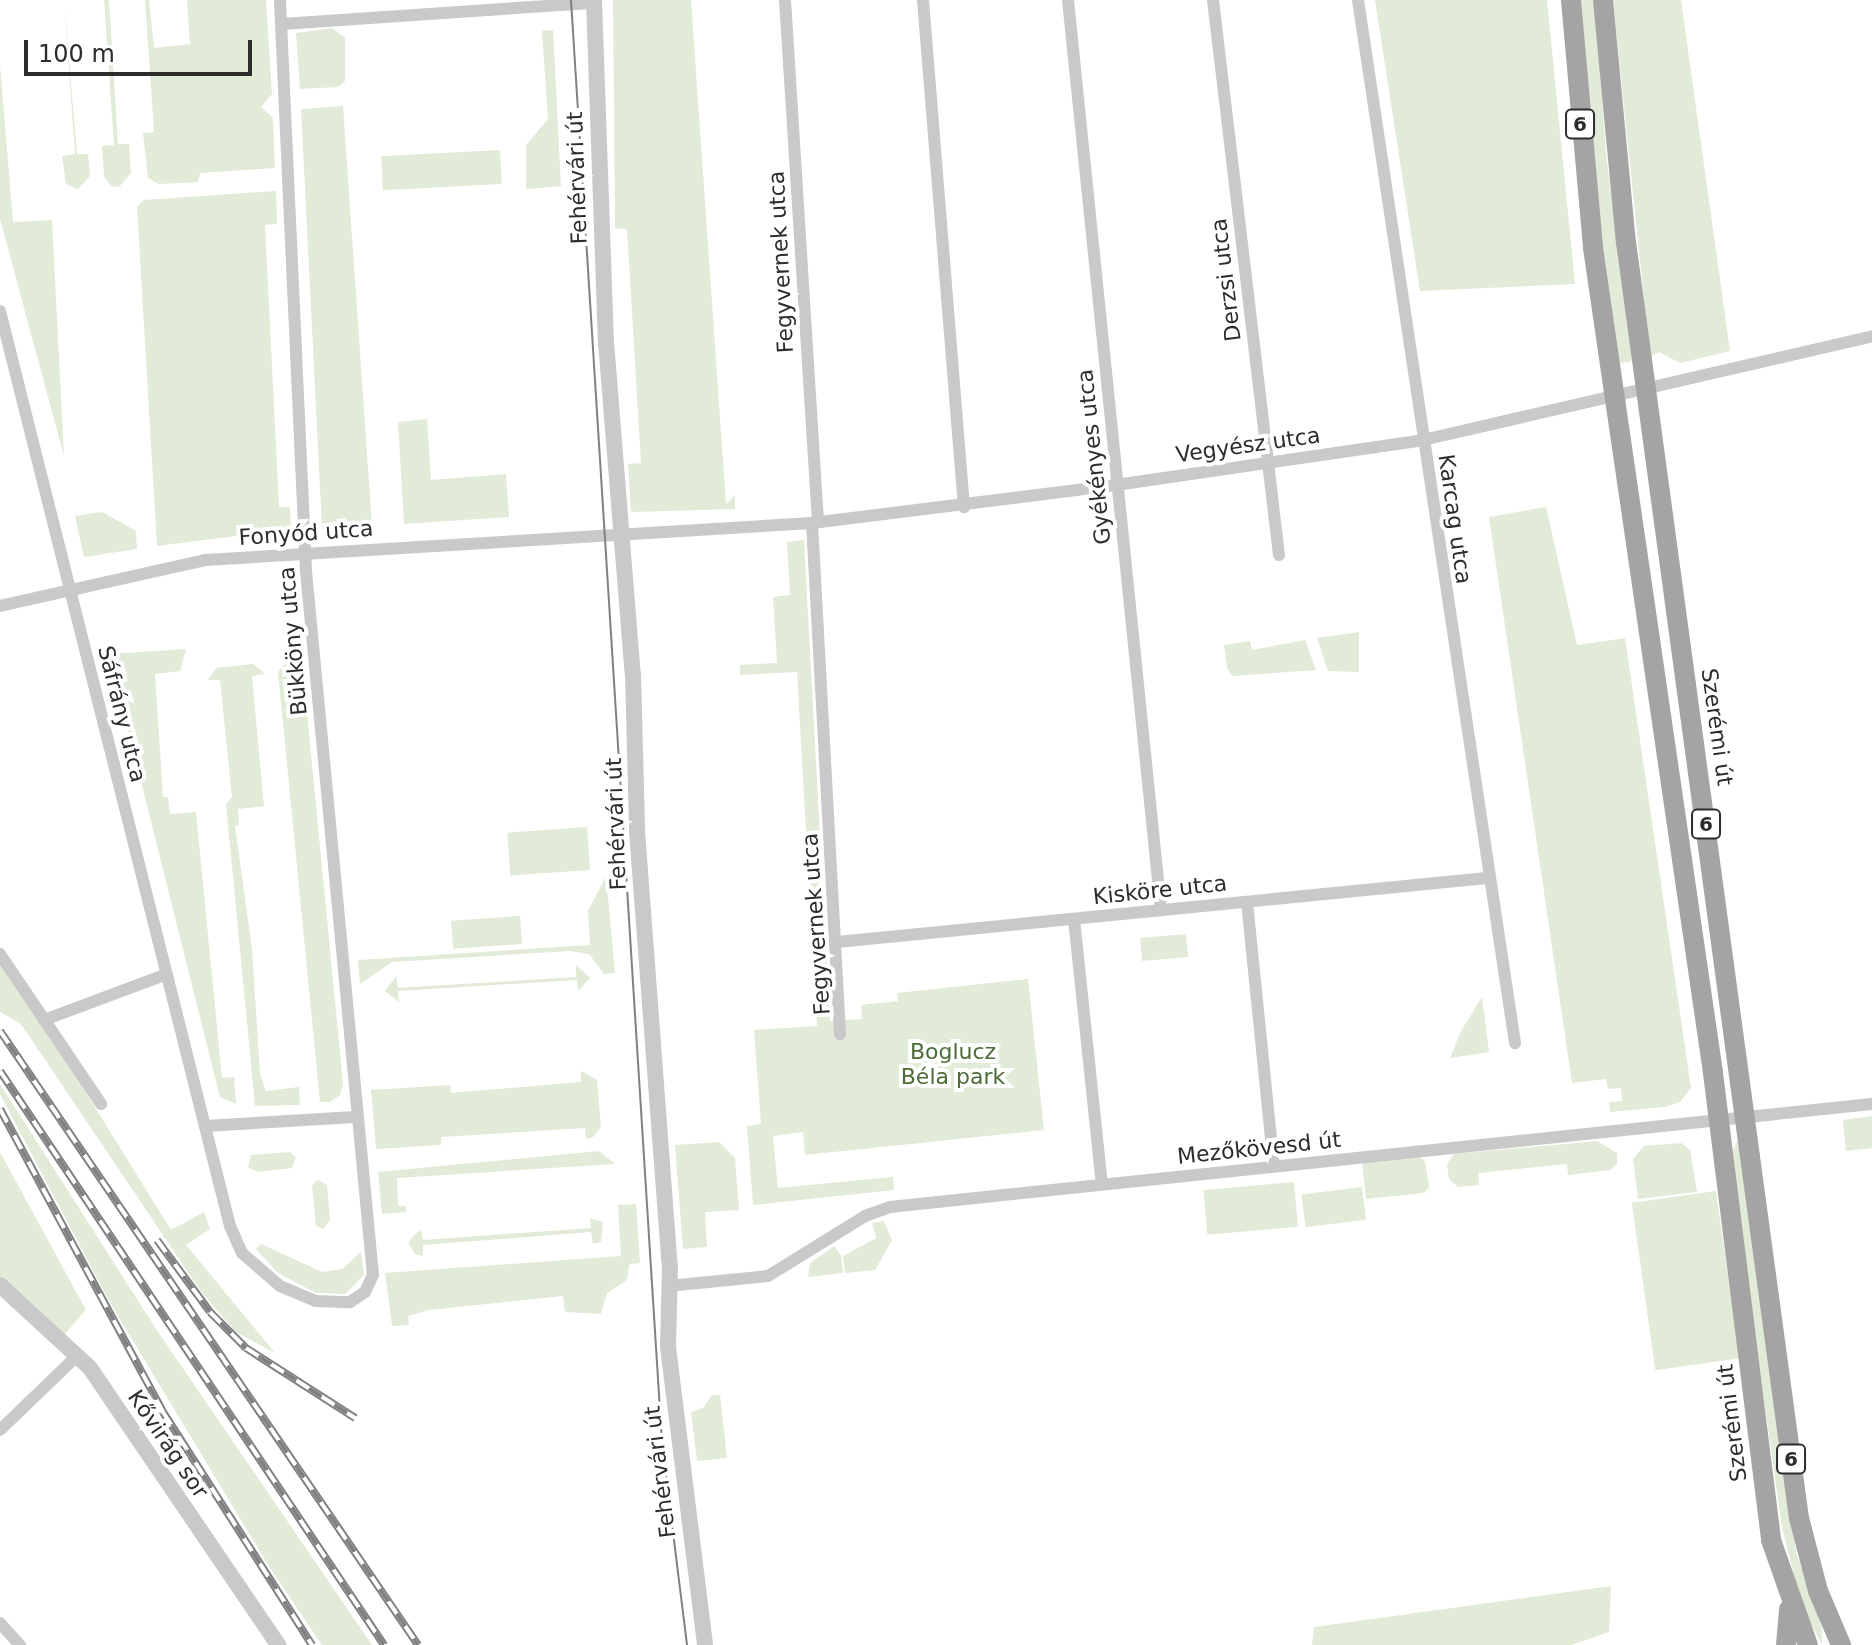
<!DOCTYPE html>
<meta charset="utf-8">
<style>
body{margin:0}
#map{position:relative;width:1872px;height:1645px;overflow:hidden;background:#fff;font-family:"DejaVu Sans",sans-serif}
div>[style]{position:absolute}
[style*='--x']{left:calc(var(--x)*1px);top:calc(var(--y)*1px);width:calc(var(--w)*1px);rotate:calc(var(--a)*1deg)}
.green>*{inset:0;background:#e1ebd7;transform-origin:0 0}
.minor>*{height:12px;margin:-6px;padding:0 6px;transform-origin:6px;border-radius:6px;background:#c9c9c9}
.tertiary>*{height:16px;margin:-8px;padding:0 8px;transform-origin:8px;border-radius:8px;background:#c9c9c9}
.primary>*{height:20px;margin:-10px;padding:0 10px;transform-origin:10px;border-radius:10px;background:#a4a4a4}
.tram>*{height:2px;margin:-1px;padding:0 1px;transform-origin:1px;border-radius:1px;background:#818181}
.rail>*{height:8px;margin-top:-4px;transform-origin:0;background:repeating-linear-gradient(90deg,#fff 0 15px,#818181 0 30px);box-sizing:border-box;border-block:2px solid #818181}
span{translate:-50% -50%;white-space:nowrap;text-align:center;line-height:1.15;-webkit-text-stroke:8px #fff;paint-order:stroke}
.shield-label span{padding:2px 6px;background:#fff;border:2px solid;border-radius:6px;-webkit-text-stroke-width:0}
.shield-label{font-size:20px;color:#2c2c2c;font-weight:700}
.street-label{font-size:22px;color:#2c2c2c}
.park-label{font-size:22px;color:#4d6b36}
.scale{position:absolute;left:24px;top:40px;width:228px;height:36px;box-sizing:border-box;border:4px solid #2c2c2c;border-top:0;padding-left:10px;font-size:24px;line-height:28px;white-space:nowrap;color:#2c2c2c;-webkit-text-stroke:6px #fff;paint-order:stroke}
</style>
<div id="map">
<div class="green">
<i style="clip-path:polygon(64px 0,77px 154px,88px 154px,90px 176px,78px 189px,66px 184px,62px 156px,75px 154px)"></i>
<i style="clip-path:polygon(104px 0,109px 0,118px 144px,129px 144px,131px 173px,119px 187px,111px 186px,104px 176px,102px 146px,114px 145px)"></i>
<i style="clip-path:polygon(145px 0,149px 0,154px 48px,190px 44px,187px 0,266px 0,272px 94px,261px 107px,273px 118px,275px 168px,200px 173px,198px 182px,159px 184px,148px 178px,143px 133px,154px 132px)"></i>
<i style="clip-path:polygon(613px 0,691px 0,726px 504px,735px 495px,735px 509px,631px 512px,628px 464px,641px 463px,627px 229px,615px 228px)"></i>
<i style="clip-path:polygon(1375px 0,1547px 0,1575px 284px,1420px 291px)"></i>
<i style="clip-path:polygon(1580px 0,1595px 0,1606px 154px,1632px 355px,1631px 362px,1618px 363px,1599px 223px)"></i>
<i style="clip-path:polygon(1613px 0,1681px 0,1730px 351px,1680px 363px,1659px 352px,1652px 356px,1649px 348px)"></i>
<i style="clip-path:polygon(332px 28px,345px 38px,345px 81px,338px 87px,300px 89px,296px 33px)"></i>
<i style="clip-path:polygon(553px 30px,561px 186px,526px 189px,526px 145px,548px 119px,542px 31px)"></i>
<i style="clip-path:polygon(0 65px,13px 222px,52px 220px,64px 456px,0 219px)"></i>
<i style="clip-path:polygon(343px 106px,372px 526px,322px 529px,301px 109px)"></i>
<i style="left:500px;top:150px;width:34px;height:119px;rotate:87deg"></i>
<i style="clip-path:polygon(276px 191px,277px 224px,265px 225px,279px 507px,290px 507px,291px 529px,157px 546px,137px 207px,144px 200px)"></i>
<i style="clip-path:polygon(427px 419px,431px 480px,506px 474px,509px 517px,404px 524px,398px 422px)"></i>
<i style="clip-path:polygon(1546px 507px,1577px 645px,1625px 638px,1691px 1088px,1680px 1102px,1664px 1107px,1610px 1112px,1609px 1102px,1622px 1101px,1621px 1088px,1608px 1089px,1606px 1079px,1572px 1083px,1489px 517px)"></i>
<i style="clip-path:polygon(102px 512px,136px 531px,137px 549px,84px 557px,75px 516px)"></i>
<i style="clip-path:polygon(804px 540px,830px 1021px,862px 1019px,861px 1005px,898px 1001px,897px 993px,1028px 979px,1044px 1130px,805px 1155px,803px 1132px,773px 1136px,778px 1188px,893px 1177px,894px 1190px,753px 1205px,747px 1126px,761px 1124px,754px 1030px,817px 1026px,797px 672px,740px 675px,740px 665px,777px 663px,773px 597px,790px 595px,787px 542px)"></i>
<i style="clip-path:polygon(1359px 632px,1359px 672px,1328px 671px,1317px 638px)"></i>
<i style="clip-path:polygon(1305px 640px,1316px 670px,1232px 676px,1227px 668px,1224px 645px,1250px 641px,1252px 650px)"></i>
<i style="clip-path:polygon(186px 649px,180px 671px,155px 674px,163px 797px,168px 797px,170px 814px,196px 812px,222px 1078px,234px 1077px,236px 1104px,220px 1097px,109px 654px)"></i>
<i style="clip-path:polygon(287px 661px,302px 661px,343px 1084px,340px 1095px,330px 1102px,320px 1102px,278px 672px)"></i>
<i style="clip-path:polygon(253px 664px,265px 674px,252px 676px,264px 806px,238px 809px,239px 825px,235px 826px,252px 949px,260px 1074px,266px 1091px,299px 1087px,300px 1105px,255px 1106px,226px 804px,232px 797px,220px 680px,208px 680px,216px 668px)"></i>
<i style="left:587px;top:827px;width:43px;height:80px;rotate:86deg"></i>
<i style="clip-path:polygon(606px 876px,615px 973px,604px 974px,589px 954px,569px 951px,392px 962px,360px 984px,358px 960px,590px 945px,588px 911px)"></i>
<i style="left:520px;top:916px;width:28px;height:69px;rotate:86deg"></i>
<i style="left:1186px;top:934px;width:23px;height:46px;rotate:85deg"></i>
<i style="clip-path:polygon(0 954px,171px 1230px,204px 1212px,210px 1229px,186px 1245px,275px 1353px,236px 1332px,202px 1293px,21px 1024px,0 1012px)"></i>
<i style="clip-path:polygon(576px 965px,590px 978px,578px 991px,577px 980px,398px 991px,399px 1002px,385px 991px,396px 976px,398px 988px,576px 977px)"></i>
<i style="clip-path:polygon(1482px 997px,1489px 1052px,1450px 1058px,1461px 1031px)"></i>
<i style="clip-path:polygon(581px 1071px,597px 1080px,601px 1127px,593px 1137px,586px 1139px,585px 1128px,441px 1137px,441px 1145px,376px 1149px,371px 1090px,450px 1085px,451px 1093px,581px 1082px)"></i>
<i style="clip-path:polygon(0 1084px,156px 1329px,372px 1645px,322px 1645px,268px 1565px,109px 1301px,0 1094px)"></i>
<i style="clip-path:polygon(1872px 1116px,1872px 1148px,1846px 1151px,1843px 1120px)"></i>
<i style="clip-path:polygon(1738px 1139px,1796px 1552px,1822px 1628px,1822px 1645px,1802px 1607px,1782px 1528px,1739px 1221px,1733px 1151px)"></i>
<i style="clip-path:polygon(1597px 1141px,1617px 1153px,1617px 1164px,1610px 1170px,1568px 1175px,1567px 1164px,1478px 1173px,1479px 1185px,1458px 1187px,1449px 1179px,1447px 1164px,1454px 1154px)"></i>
<i style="clip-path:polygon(719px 1142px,735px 1158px,739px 1210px,705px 1212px,707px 1247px,683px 1249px,675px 1145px)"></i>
<i style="clip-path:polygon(1681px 1143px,1690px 1150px,1697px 1192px,1638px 1199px,1633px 1159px,1644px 1146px)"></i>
<i style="clip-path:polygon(599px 1151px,615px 1164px,397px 1178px,398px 1206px,406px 1206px,406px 1212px,382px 1214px,378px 1172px)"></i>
<i style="clip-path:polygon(0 1152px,86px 1310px,61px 1338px,0 1285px)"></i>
<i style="clip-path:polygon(290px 1152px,296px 1158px,292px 1168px,257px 1172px,248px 1167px,251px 1155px)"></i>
<i style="clip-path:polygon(1419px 1157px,1425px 1161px,1429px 1187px,1424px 1193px,1366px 1199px,1362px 1163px)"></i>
<i style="clip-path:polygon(317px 1180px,327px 1185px,330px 1220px,323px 1229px,316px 1226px,312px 1186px)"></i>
<i style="left:1294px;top:1182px;width:45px;height:91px;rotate:85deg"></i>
<i style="left:1362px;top:1187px;width:33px;height:61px;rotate:83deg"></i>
<i style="left:1716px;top:1191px;width:169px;height:85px;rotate:82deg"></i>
<i style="clip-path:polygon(636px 1204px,640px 1263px,629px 1264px,627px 1280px,607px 1293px,601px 1314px,565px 1312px,563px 1296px,429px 1310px,408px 1316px,409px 1325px,392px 1326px,385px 1273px,621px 1256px,618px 1205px)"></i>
<i style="clip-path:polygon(590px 1218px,603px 1222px,601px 1242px,593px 1244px,591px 1232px,423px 1245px,423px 1256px,415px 1254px,408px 1242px,421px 1229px,423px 1240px,591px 1228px)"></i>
<i style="clip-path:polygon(884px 1221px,892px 1240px,875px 1270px,845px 1273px,843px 1256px,876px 1238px,872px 1223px)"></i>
<i style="clip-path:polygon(261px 1244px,322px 1272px,342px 1269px,361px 1252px,364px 1275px,345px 1294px,316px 1293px,278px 1273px,256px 1249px)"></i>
<i style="clip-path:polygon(834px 1246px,841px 1255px,843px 1273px,808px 1277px,810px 1263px)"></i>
<i style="clip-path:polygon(712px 1395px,720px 1395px,727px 1458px,697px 1461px,691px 1412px,703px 1408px)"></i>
<i style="clip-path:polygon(1611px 1586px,1609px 1632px,1571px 1645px,1312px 1645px,1314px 1627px)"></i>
</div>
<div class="minor">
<i style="--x:785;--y:0;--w:523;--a:86.38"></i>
<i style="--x:923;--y:0;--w:509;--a:85.38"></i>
<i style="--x:1068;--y:0;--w:915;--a:84.16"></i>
<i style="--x:1213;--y:0;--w:559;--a:83.22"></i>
<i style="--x:1358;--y:0;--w:1055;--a:81.44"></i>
<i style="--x:282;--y:24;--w:313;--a:-3.9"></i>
<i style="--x:0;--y:311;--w:943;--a:75.89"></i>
<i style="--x:230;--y:1226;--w:30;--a:66"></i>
<i style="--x:242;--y:1253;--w:50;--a:41"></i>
<i style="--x:280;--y:1286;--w:38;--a:23"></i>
<i style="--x:315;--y:1301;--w:35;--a:2"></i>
<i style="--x:350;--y:1302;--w:18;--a:-34"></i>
<i style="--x:365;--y:1292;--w:19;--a:-65"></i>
<i style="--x:373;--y:1275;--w:707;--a:-95.44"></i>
<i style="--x:306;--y:571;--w:572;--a:-92.61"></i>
<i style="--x:812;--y:523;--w:512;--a:86.86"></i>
<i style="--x:0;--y:606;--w:210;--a:-12.6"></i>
<i style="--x:205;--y:560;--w:608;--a:-3.49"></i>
<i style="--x:812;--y:523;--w:292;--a:-7.1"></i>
<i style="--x:1102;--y:487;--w:324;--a:-8.3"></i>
<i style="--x:1423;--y:440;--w:461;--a:-13"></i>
<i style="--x:1247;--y:902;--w:265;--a:84.2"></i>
<i style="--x:1074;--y:919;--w:266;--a:84"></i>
<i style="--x:837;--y:942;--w:653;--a:-5.62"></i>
<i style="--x:0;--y:954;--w:181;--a:56"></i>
<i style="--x:44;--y:1020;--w:131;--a:-20.5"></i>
<i style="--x:205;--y:1126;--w:150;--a:-3.4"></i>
<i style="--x:668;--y:1286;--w:100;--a:-5.7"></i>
<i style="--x:768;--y:1276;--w:114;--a:-31.7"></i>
<i style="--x:865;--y:1216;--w:27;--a:-20"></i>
<i style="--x:890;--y:1207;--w:987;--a:-5.99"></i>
<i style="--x:0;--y:1430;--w:108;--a:-43.9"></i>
<i style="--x:0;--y:1623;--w:30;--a:48"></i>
</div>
<div class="tertiary">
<i style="--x:594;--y:0;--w:342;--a:88"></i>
<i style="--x:606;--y:342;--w:333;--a:85.4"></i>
<i style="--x:633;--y:674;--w:157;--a:88.5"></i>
<i style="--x:637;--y:831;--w:436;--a:85.7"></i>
<i style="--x:670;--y:1266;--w:81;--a:91.4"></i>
<i style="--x:668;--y:1347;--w:300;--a:82.9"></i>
<i style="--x:0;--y:1285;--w:122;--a:42.7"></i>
<i style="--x:90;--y:1368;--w:335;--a:55.8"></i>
</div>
<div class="primary">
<i style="--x:1571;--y:0;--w:249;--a:84.9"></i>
<i style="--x:1593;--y:248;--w:834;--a:81.72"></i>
<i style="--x:1713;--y:1073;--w:471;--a:82.9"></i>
<i style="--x:1771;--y:1540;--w:111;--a:70.6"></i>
<i style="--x:1603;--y:0;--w:243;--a:84.6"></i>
<i style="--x:1626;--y:242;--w:1288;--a:82.28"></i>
<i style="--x:1799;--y:1518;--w:75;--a:75.4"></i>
<i style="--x:1818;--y:1591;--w:59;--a:66.9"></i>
<i style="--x:1786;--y:1645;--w:36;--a:-85"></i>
</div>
<div class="tram">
<i style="--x:571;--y:0;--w:1447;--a:86.39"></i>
<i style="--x:662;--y:1444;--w:203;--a:82.9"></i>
</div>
<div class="rail">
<i style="--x:0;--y:1031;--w:743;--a:55.75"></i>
<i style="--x:0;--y:1071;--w:691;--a:56.22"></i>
<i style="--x:0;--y:1109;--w:344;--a:61.7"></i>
<i style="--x:163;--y:1412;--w:277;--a:57.4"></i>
<i style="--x:157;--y:1240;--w:89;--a:53.6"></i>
<i style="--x:210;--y:1312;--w:51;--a:45"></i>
<i style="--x:246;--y:1348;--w:130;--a:32.7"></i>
</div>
<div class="shield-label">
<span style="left:1580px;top:124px">6</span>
<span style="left:1706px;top:824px">6</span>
<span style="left:1791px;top:1459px">6</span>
</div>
<div class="street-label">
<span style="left:577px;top:178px;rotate:-92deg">Fehérvári út</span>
<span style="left:781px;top:262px;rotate:-93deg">Fegyvernek utca</span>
<span style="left:1226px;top:280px;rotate:-97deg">Derzsi utca</span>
<span style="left:1248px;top:445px;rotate:-8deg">Vegyész utca</span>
<span style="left:1094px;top:457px;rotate:-96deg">Gyékényes utca</span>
<span style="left:1455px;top:519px;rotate:82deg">Karcag utca</span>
<span style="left:306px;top:533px;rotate:-4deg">Fonyód utca</span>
<span style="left:293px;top:641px;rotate:-95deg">Bükköny utca</span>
<span style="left:122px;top:714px;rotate:76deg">Sáfrány utca</span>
<span style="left:1717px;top:727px;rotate:82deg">Szerémi út</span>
<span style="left:616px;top:824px;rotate:-92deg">Fehérvári út</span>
<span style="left:1160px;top:890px;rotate:-6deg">Kisköre utca</span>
<span style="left:816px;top:924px;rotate:-94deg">Fegyvernek utca</span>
<span style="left:1259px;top:1148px;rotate:-6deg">Mezőkövesd út</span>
<span style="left:1732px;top:1423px;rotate:-97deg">Szerémi út</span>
<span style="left:168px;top:1444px;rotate:56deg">Kővirág sor</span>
<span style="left:660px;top:1472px;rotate:-97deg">Fehérvári út</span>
</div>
<div class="park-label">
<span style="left:953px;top:1064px">Boglucz<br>Béla park</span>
</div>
<div class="scale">100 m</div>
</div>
